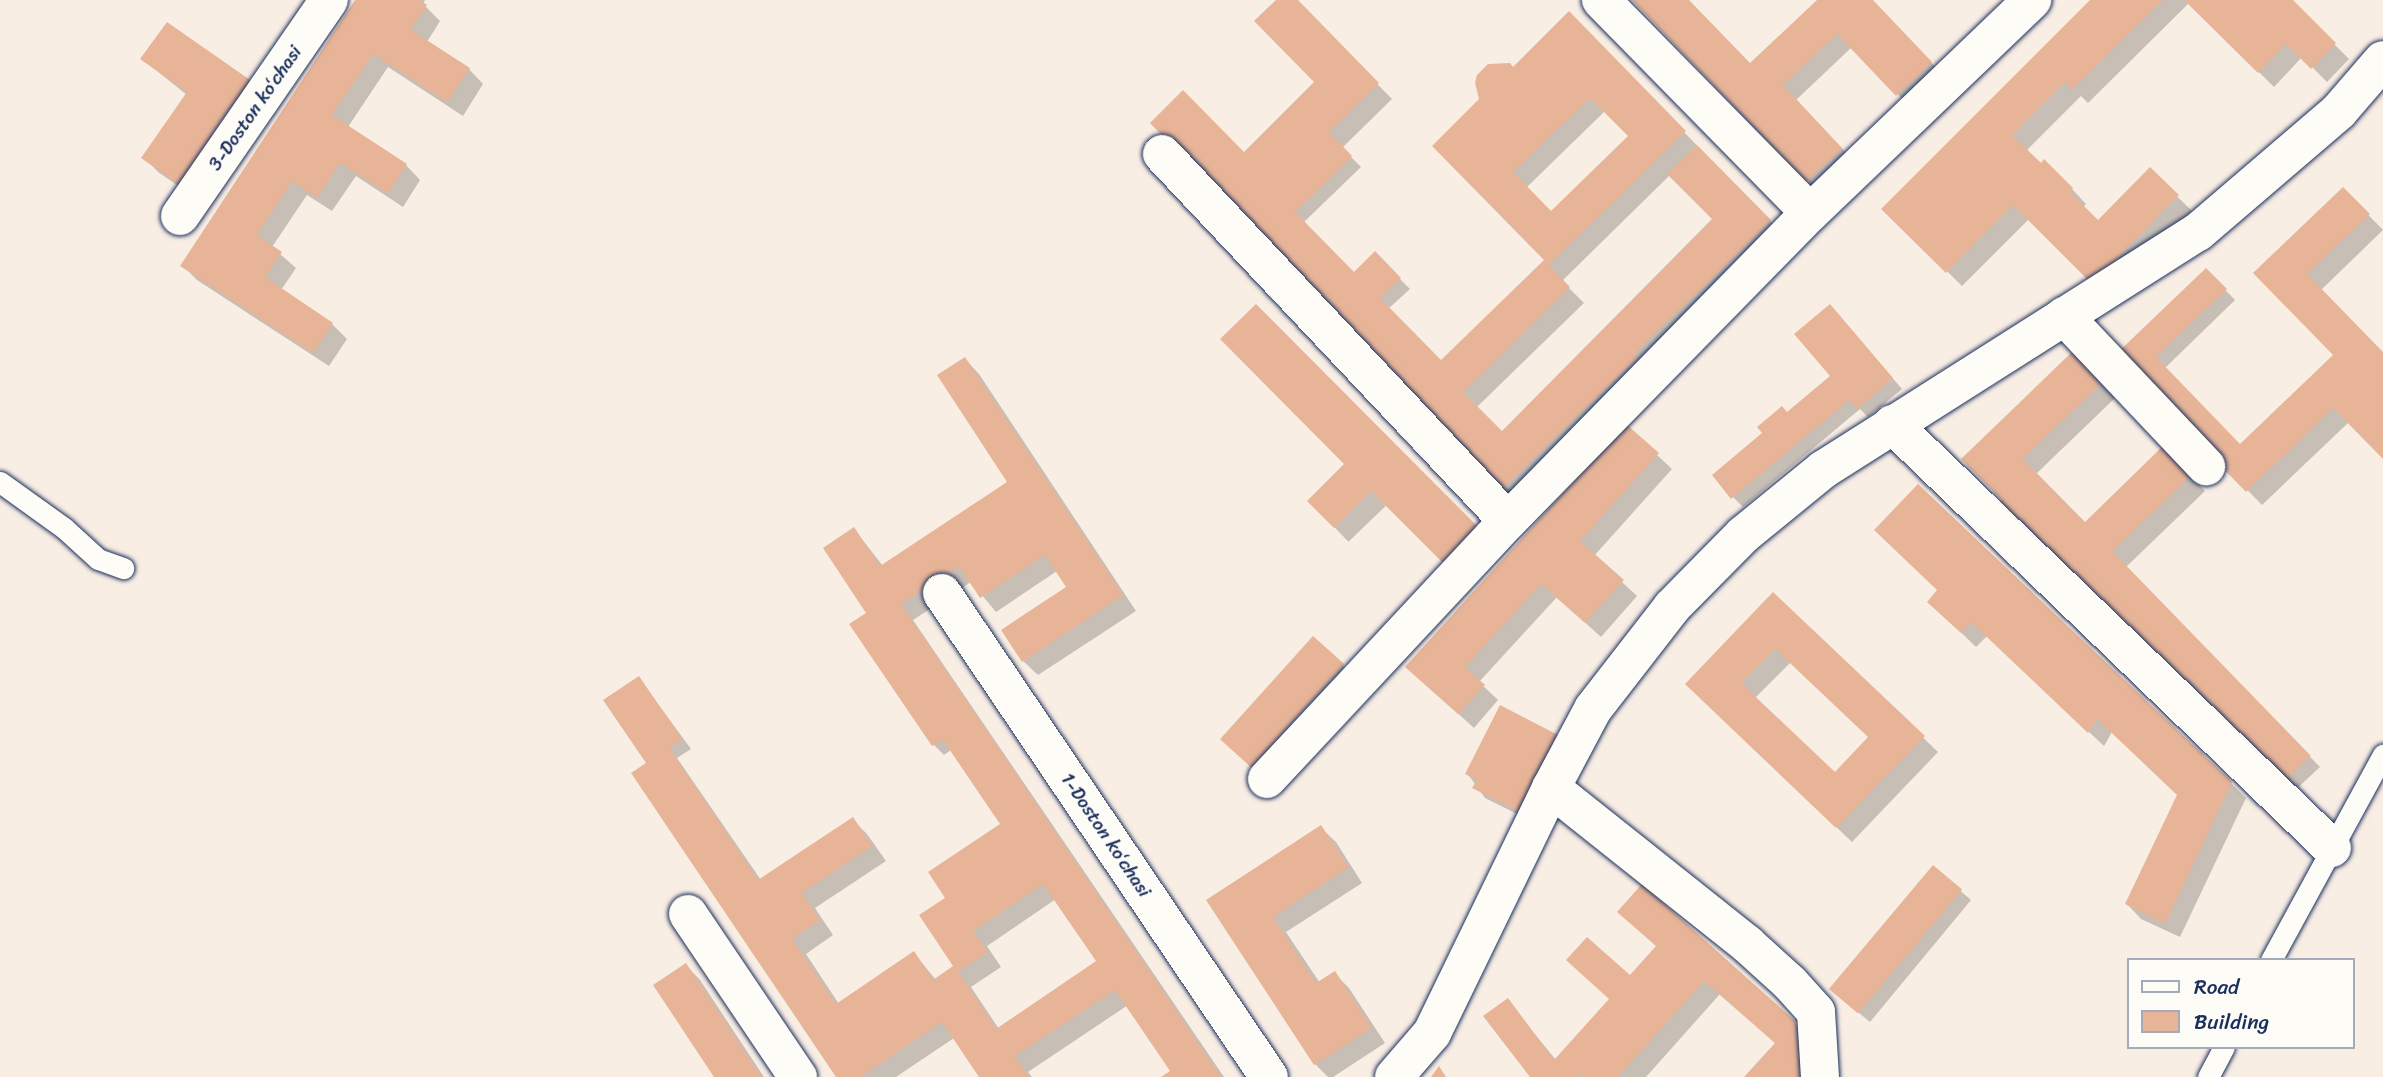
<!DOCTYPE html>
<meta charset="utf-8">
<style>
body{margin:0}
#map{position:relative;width:2383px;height:1077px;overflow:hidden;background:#f9eee4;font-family:Sriracha,sans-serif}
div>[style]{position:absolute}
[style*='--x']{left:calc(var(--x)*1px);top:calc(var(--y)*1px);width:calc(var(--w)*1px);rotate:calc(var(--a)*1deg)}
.shadow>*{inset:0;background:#0003;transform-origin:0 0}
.building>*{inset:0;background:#e7b498;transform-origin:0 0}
.roads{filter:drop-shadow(0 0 2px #1b2f5e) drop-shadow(0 0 2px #1b2f5e)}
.lane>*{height:21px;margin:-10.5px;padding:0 10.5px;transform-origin:10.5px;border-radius:10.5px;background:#fdfcf7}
.street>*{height:38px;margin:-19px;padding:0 19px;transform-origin:19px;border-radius:19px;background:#fdfcf7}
span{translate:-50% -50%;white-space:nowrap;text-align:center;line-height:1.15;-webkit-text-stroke:5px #fdfcf7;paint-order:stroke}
.street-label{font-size:19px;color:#1b2f5e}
.legend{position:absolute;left:2127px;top:958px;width:228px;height:91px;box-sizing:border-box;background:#fdfcf7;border:2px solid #a3aaba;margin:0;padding:9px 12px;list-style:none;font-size:21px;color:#1b2f5e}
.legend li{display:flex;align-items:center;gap:14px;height:35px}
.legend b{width:35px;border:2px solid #a3aaba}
</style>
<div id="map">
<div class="shadow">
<i style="clip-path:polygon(357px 0,425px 0,423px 4px,440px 21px,427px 42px,469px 69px,483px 84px,463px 116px,388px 67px,348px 127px,406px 165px,420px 180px,403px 207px,356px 176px,332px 211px,307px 195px,272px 247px,296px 268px,281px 290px,332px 324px,347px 339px,329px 366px,197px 280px,183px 266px)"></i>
<i style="clip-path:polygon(evenodd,1278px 0,1295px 0,1392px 99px,1342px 148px,1361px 167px,1303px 223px,1354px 274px,1375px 254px,1410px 289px,1388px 309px,1441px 363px,1547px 260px,1434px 146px,1569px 14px,1785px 236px,1517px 503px,1322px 305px,1244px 154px,1317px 82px,1278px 0,1605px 111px,1630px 136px,1552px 214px,1526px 188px,1605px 111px,1278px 0,1670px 175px,1714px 219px,1502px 433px,1477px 407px,1584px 303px,1562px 281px,1670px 175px)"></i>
<i style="clip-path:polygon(1635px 0,1687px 0,1750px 66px,1819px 0,1871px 0,1946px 78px,1912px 109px,1852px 47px,1796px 100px,1856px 163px,1822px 195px)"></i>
<i style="clip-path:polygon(2092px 0,2290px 0,2349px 59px,2327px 82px,2302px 57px,2274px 87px,2189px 3px,2088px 103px,2081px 96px,2026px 151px,2072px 189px,2086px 204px,2083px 207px,2098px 223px,2150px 170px,2192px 211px,2107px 297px,2029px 219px,1962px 286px,1884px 209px)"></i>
<i style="clip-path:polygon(142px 59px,252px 84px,196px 198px,158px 172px,144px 157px,187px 95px)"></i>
<i style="clip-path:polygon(2343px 189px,2383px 230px,2321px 290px,2383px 354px,2383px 457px,2349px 422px,2262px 505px,2116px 356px,2206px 270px,2235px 300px,2165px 368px,2240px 447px,2336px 355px,2256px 273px)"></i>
<i style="clip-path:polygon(1830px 306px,1902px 389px,1868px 417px,1860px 409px,1743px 507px,1733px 497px,1788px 414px,1832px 377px)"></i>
<i style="clip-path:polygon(2072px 355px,2115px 398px,2036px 474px,2085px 524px,2178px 463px,2205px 491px,2126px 567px,2320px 767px,2290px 795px,1964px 459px)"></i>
<i style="clip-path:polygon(evenodd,965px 359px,979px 374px,1136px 611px,1038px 675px,1023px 661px,1068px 587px,1057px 571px,996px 612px,971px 582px,913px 620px,1224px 1077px,1164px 1077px,1172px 1072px,1128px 1005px,1028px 1072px,1032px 1077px,981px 1077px,954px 1038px,896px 1077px,838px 1077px,649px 764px,639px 678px,691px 749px,677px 758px,761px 880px,852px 819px,867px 834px,886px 861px,815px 908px,833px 935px,806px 954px,839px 1004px,914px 953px,936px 980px,956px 966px,948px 898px,1002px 825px,951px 750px,944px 755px,934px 745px,872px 622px,854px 529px,883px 566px,1010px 483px,965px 359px,1056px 899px,1099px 962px,999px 1029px,971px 987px,1001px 967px,987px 946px,1056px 899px)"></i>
<i style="clip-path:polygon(1626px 426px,1672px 469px,1594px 556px,1637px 596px,1601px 637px,1557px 597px,1479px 682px,1498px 700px,1474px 728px,1422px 681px)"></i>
<i style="left:1347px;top:464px;width:57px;height:53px;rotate:46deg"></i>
<i style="clip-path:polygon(1939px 591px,2231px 783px,2246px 798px,2180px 937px,2141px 919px,2127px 904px,2179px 795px,2112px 732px,2104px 746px,1987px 636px,1976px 647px,1944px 616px)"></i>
<i style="clip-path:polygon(evenodd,1773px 594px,1938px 752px,1852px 842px,1702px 699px,1773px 594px,1791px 662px,1870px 738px,1835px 775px,1755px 698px,1791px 662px)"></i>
<i style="clip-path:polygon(1342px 665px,1352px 675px,1260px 775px,1232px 749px)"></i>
<i style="clip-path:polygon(1501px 707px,1531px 821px,1485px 798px,1467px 773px)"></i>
<i style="clip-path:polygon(1321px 828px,1336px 842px,1362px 883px,1286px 932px,1320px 983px,1335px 974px,1349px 988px,1385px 1043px,1333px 1077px,1328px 1077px,1315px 1064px,1208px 901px)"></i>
<i style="clip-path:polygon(1933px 867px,1971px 900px,1870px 1022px,1842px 999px)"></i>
<i style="clip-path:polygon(1658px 947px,1794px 1022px,1808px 1036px,1746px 1077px,1776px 1044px,1720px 994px,1646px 1077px,1532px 1077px,1508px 1001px,1556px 1060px)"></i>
<i style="clip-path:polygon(686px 965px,700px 980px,764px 1077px,716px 1077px)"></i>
</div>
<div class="building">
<i style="clip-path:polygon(355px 0,419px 0,427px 5px,411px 30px,470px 68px,447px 102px,373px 54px,332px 115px,407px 164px,388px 193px,340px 163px,317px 198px,292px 181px,257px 235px,282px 252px,265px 277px,333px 323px,313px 353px,180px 266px)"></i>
<i style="clip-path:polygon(evenodd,1276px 0,1298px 0,1379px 83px,1329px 132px,1352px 156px,1295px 212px,1354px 272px,1375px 251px,1401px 278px,1380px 298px,1441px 360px,1544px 260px,1432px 146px,1479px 99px,1475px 83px,1477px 75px,1488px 64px,1510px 63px,1513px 67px,1569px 11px,1686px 131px,1549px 265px,1570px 287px,1463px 392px,1502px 431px,1712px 219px,1667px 174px,1697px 145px,1771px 220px,1635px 353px,1638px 356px,1502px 490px,1150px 123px,1183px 90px,1244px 152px,1314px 82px,1254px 21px,1276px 0,1590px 98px,1628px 136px,1551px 211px,1513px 172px,1590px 98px)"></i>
<i style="clip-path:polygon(1632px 0,1689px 0,1750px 63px,1817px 0,1873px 0,1932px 62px,1896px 96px,1837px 34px,1783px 85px,1842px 148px,1806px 182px)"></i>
<i style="clip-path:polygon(2090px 0,2163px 0,2072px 90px,2065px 82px,2012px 135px,2041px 163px,2044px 159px,2073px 188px,2070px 192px,2098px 220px,2150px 167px,2179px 195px,2092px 284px,2013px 205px,1946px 273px,1881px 209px)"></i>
<i style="clip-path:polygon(2184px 0,2293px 0,2336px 43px,2311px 69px,2286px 44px,2258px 73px)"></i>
<i style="clip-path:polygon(167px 22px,253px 82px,180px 185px,141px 158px,187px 92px,140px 59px)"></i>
<i style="clip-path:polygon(2343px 187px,2370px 214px,2307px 274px,2383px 352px,2383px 459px,2333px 408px,2246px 492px,2114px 356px,2206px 268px,2227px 289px,2156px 357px,2240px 444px,2333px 355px,2253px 273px)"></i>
<i style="clip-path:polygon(1256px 304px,1481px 530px,1446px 566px,1371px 491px,1334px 528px,1307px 501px,1344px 464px,1220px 339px)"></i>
<i style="clip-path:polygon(1830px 304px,1893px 378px,1857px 409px,1849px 400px,1731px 499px,1712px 475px,1762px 433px,1757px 427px,1782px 406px,1787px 412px,1830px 376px,1794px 334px)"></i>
<i style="clip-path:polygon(2072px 352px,2101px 383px,2023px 459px,2085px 522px,2163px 446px,2191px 476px,2112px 551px,2311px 756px,2279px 786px,2041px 541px,2035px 547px,1994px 506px,2002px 500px,1961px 459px)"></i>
<i style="clip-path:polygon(evenodd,965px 357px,1123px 595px,1022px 662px,1001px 630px,1066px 587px,1045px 555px,980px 598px,959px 566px,901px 604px,1221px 1077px,1161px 1077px,1170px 1071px,1115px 990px,1015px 1056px,1029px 1077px,979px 1077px,942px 1022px,860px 1077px,836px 1077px,631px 773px,646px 763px,603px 700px,639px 676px,682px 739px,669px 748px,758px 880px,853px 817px,872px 846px,802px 893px,820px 920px,792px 939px,836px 1004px,914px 951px,933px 980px,953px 966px,919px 915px,945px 898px,928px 872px,1000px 824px,943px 740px,932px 746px,849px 624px,866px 613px,823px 548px,854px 527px,880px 566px,1007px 482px,937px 375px,965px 357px,1043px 884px,1096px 961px,996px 1029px,958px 971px,988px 952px,973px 931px,1043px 884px)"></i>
<i style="clip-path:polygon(1626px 424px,1659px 453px,1580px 541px,1624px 580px,1585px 623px,1541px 584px,1465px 667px,1485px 685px,1458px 714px,1405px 667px)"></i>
<i style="clip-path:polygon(1918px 484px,2232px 782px,2165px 924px,2125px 904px,2177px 795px,2097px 719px,2088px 733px,1971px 622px,1961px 633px,1927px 602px,1937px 590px,1874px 530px)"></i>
<i style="clip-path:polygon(evenodd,1773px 592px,1925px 736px,1836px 828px,1685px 684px,1773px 592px,1775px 649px,1868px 737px,1835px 772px,1741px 683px,1775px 649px)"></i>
<i style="left:1313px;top:636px;width:42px;height:139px;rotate:42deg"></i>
<i style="clip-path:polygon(1500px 705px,1560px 736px,1520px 812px,1472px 788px,1477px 780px,1465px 774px)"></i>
<i style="clip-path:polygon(1321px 825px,1349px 867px,1273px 917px,1316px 983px,1335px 971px,1372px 1028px,1314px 1065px,1206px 900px)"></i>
<i style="left:1933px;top:865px;width:38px;height:162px;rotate:40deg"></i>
<i style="clip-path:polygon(1642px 884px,1795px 1021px,1805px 1077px,1744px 1077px,1775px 1043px,1704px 981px,1618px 1077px,1583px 1077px,1580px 1074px,1578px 1077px,1530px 1077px,1483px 1016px,1508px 998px,1554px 1060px,1609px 999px,1566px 960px,1587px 937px,1630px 975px,1656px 946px,1617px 912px)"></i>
<i style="clip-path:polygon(686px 963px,761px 1077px,714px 1077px,653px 985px)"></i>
<i style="clip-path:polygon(1439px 1066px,1446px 1077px,1431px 1077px)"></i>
</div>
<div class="roads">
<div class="lane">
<i style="--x:0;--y:482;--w:79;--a:35.7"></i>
<i style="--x:64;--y:528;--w:46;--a:42.4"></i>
<i style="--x:98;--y:559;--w:27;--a:20"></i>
<i style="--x:2271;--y:960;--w:234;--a:-61.4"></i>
<i style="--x:2208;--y:1077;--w:34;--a:-62"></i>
</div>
<div class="street">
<i style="--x:1601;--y:0;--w:298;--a:45.5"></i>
<i style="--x:1162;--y:154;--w:504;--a:46.69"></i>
<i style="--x:180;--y:216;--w:262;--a:-55.4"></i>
<i style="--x:2064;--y:316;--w:207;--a:46.6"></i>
<i style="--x:1892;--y:424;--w:611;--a:43.94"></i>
<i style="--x:942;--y:593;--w:584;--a:55.96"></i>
<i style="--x:1267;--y:779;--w:353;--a:-47"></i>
<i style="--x:1508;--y:521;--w:431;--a:-45.6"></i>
<i style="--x:1810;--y:213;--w:308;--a:-43.8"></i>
<i style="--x:1551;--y:788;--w:251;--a:38.5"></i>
<i style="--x:1747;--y:944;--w:58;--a:42.2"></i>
<i style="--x:1790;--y:983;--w:39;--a:48"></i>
<i style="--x:1816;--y:1012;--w:65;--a:86.5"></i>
<i style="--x:688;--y:914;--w:197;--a:56"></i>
<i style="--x:1394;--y:1077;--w:58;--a:-49.2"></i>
<i style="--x:1432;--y:1033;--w:272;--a:-64.1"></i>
<i style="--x:1551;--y:788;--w:89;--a:-62"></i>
<i style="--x:1593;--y:709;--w:129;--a:-52.2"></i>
<i style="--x:1672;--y:607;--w:101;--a:-45.4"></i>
<i style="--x:1743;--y:535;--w:104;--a:-39.2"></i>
<i style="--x:1824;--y:469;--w:443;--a:-32.4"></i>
<i style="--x:2198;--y:232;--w:186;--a:-40.6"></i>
<i style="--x:2339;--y:111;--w:67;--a:-49.2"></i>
</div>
</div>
<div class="street-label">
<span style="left:255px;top:108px;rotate:-55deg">3-Doston koʻchasi</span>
<span style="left:1106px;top:835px;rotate:56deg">1-Doston koʻchasi</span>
</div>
<ul class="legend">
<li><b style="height:9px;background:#fdfcf7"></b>Road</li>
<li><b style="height:19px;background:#e7b498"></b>Building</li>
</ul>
</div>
